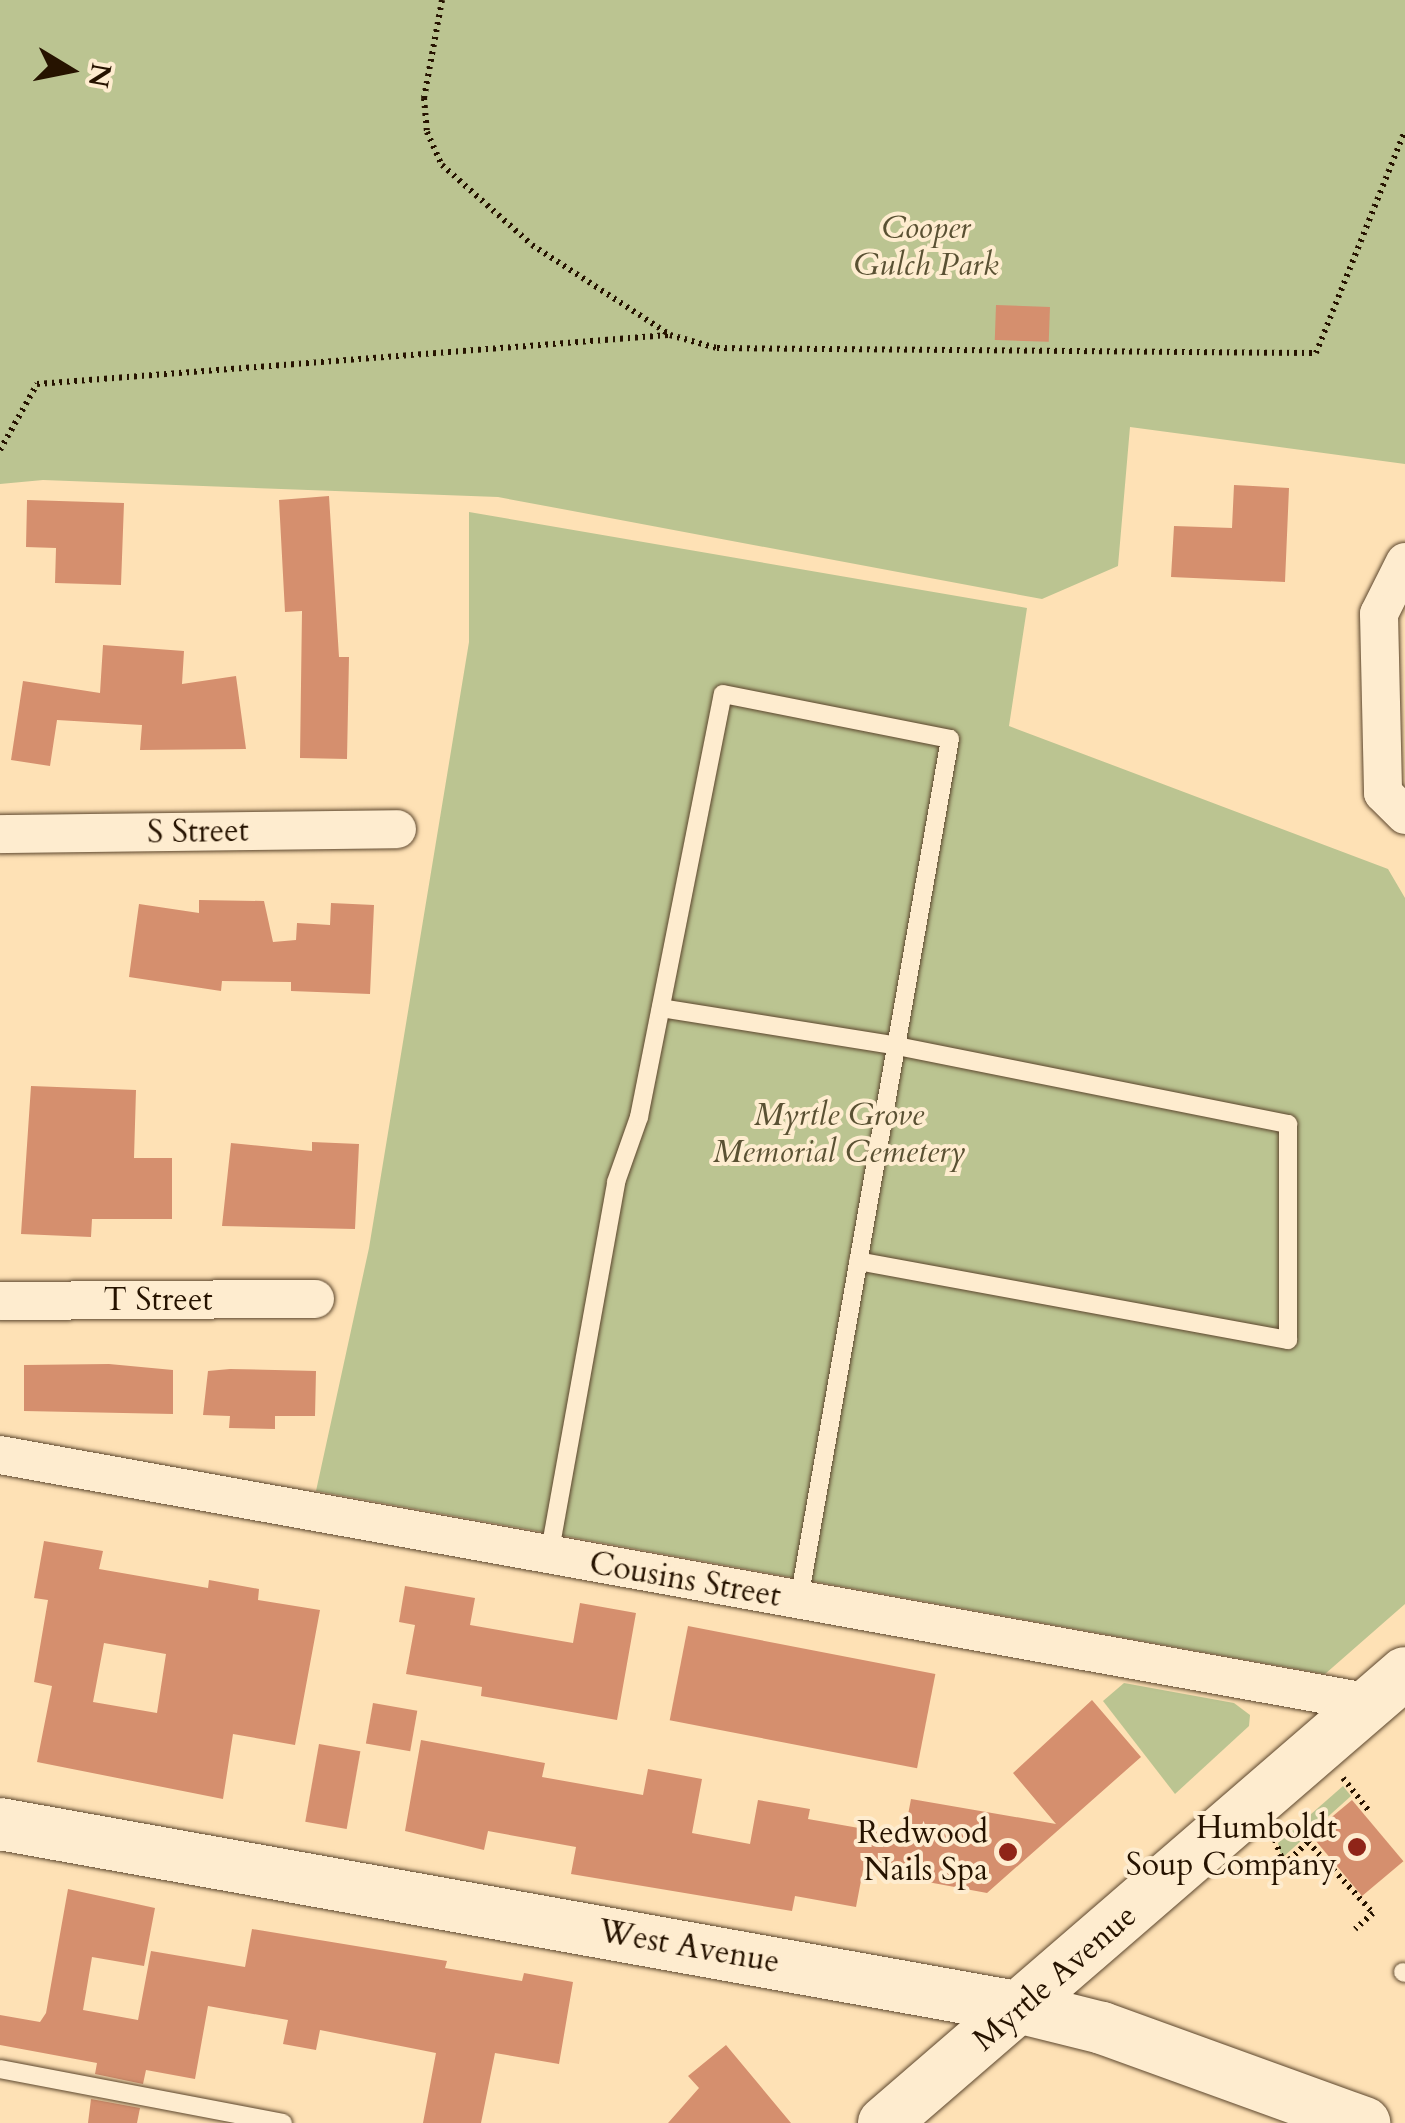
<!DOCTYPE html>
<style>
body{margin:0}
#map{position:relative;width:1405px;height:2123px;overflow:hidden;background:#fee1b5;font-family:Cardo,serif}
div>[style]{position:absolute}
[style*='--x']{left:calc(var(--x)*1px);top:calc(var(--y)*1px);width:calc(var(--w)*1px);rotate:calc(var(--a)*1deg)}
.green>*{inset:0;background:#bbc491}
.building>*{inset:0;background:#d58f6e;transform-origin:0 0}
.path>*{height:6px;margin-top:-3px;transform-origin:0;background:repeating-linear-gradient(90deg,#261300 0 2.5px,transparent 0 7.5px)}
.roads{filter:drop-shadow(0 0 2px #5c462d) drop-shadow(0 0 2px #5c462d)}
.lane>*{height:18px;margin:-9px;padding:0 9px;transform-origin:9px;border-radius:9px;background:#feeccf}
.street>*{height:38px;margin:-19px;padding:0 19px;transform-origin:19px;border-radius:19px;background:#feeccf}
.secondary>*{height:52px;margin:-26px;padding:0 26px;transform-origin:26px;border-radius:26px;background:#feeccf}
.dots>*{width:28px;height:28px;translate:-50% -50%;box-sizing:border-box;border:5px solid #feeccf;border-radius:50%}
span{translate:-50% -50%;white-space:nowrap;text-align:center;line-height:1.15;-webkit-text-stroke:8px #feeccf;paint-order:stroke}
.park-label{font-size:32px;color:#5a5133;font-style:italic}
.street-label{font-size:32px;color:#261300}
.poi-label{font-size:32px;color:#261300}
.right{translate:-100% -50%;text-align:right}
.north{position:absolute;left:20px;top:20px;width:100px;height:100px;-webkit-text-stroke:8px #feeccf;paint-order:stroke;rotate:100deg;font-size:28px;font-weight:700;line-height:40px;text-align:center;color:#261300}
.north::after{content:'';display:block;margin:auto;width:35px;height:45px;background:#261300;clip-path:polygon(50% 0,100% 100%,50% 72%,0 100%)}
</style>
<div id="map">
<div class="green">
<i style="clip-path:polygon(0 0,1405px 0,1405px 464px,1130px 427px,1118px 566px,1042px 599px,498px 497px,43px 480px,0 484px)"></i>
<i style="clip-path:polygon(469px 512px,1027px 608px,1009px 726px,1388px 869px,1405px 898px,1405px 1604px,1325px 1674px,316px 1491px,369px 1248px,469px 642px)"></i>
<i style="clip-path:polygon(1124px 1683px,1234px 1703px,1250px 1715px,1249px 1726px,1175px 1794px,1103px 1701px)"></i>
<i style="clip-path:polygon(1343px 1786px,1351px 1796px,1282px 1858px,1278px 1843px)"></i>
</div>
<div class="building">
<i style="left:996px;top:305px;width:54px;height:35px;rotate:2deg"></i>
<i style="clip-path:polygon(1234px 485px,1289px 488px,1285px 582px,1171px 577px,1174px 526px,1232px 528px)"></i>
<i style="clip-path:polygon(329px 496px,339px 657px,349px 657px,347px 759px,300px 758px,302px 611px,285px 612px,279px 500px)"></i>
<i style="clip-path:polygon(27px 500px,124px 503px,121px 585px,55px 583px,56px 548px,26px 547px)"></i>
<i style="clip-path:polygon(103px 645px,184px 651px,182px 684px,236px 676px,246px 749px,140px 750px,142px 725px,57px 720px,50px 766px,11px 760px,23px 681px,100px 693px)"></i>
<i style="clip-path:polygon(199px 900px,264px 901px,273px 942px,296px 940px,297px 923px,330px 925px,331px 903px,374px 905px,370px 994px,291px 991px,291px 982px,222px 981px,221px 991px,129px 977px,139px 904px,199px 913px)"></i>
<i style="clip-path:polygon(31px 1086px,136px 1090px,134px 1158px,172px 1158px,172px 1219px,92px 1219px,91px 1237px,21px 1234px)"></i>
<i style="clip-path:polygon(312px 1142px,359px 1144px,355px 1229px,222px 1226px,231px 1143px,312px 1151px)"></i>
<i style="clip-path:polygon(109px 1364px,173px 1370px,173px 1414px,24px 1411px,24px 1365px)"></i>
<i style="clip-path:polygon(230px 1369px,316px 1371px,315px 1416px,275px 1416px,275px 1429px,229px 1428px,230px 1416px,203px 1415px,208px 1371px)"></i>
<i style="clip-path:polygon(evenodd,44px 1541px,103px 1551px,99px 1569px,208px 1588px,209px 1580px,259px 1589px,258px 1600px,320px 1610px,295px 1745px,233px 1734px,223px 1799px,37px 1762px,52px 1686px,34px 1682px,48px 1600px,34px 1598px,44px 1541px,104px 1643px,166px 1654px,157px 1713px,93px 1702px,104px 1643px)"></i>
<i style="clip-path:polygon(405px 1586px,475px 1598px,470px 1625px,573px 1643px,580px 1603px,636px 1613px,617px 1720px,481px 1696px,482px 1687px,406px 1674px,415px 1625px,399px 1622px)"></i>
<i style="left:688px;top:1626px;width:252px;height:96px;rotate:11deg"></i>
<i style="clip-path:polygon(1092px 1700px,1141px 1757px,987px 1893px,863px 1870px,856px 1907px,795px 1896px,792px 1911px,571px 1874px,576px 1847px,488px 1831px,484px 1850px,405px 1831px,421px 1740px,545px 1763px,542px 1777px,643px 1795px,648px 1769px,702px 1779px,692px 1833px,750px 1844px,758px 1800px,810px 1809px,808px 1819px,904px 1836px,911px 1799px,1056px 1824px,1013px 1773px)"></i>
<i style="left:373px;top:1703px;width:45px;height:41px;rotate:10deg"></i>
<i style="left:319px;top:1744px;width:42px;height:79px;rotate:10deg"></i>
<i style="left:1352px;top:1800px;width:80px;height:54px;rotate:50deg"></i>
<i style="clip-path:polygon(68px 1889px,155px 1908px,144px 1966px,92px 1957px,83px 2010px,138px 2020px,151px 1951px,245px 1967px,252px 1929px,447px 1961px,445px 1968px,522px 1981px,524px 1973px,573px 1982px,559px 2064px,495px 2053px,481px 2123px,423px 2123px,436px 2053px,320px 2030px,316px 2050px,283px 2044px,288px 2020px,208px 2006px,195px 2079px,146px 2070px,143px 2084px,95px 2074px,97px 2063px,0 2045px,0 2015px,40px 2022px,46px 2013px)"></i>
<i style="clip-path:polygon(726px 2045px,791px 2123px,668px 2123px,699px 2088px,688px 2076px)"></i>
<i style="clip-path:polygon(91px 2099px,140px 2108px,137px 2123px,88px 2123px)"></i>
</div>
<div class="path">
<i style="--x:442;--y:0;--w:100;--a:100.4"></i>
<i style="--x:424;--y:98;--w:34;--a:85"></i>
<i style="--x:427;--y:132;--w:36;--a:66"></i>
<i style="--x:442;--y:165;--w:120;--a:41.6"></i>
<i style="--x:532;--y:245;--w:165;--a:33.1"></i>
<i style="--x:670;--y:335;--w:49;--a:15.5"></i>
<i style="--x:717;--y:348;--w:599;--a:0.48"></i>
<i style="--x:1316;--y:353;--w:239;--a:-68.2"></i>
<i style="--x:0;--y:450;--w:76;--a:-60.7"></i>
<i style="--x:37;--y:384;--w:633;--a:-4.44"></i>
<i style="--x:1343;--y:1778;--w:42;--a:51.8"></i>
<i style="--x:1275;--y:1840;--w:27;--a:70"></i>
<i style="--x:1284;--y:1865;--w:33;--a:-44"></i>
<i style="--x:1308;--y:1842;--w:96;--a:47.5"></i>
<i style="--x:1373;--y:1913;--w:24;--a:138"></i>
</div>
<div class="roads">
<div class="lane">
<i style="--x:661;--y:1008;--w:239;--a:9.1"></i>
<i style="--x:897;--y:1046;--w:399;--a:11.3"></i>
<i style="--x:1288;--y:1124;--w:216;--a:90"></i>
<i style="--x:1288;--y:1340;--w:437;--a:-169.6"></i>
<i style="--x:549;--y:1556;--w:380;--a:-79.8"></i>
<i style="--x:616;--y:1182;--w:69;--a:-70.5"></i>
<i style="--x:639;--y:1117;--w:431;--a:-78.8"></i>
<i style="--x:723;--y:694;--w:231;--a:11.2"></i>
<i style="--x:950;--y:739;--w:874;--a:99.95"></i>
<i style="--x:1403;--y:1972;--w:2;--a:27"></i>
<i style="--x:0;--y:2069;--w:288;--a:10.8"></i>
</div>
<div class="street">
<i style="--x:1405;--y:562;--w:58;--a:116.6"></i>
<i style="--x:1379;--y:614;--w:179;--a:88.7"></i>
<i style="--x:1383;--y:793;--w:31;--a:45"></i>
<i style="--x:0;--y:834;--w:397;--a:-0.7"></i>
<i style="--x:0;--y:1301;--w:315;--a:-0.4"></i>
<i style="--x:0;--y:1455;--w:1393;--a:10.25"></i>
</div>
<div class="secondary">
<i style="--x:0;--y:1824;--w:1038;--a:10.21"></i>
<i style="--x:1022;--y:2008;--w:82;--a:14"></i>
<i style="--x:1102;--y:2028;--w:279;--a:19.9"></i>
<i style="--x:884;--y:2123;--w:688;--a:-40.82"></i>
</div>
</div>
<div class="dots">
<i style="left:1357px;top:1847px;background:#8f2418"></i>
<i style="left:1008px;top:1852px;background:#8f2418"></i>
</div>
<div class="park-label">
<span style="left:926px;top:247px">Cooper<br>Gulch Park</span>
<span style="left:839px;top:1134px">Myrtle Grove<br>Memorial Cemetery</span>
</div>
<div class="street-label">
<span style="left:198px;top:832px;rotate:-1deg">S Street</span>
<span style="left:158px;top:1300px">T Street</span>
<span style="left:685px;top:1580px;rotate:10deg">Cousins Street</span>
<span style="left:689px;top:1947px;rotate:10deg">West Avenue</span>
<span style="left:1055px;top:1978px;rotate:-41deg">Myrtle Avenue</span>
</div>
<div class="poi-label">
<span class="right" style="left:1337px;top:1847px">Humboldt<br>Soup Company</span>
<span class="right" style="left:988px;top:1852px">Redwood<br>Nails Spa</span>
</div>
<div class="north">N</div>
</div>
